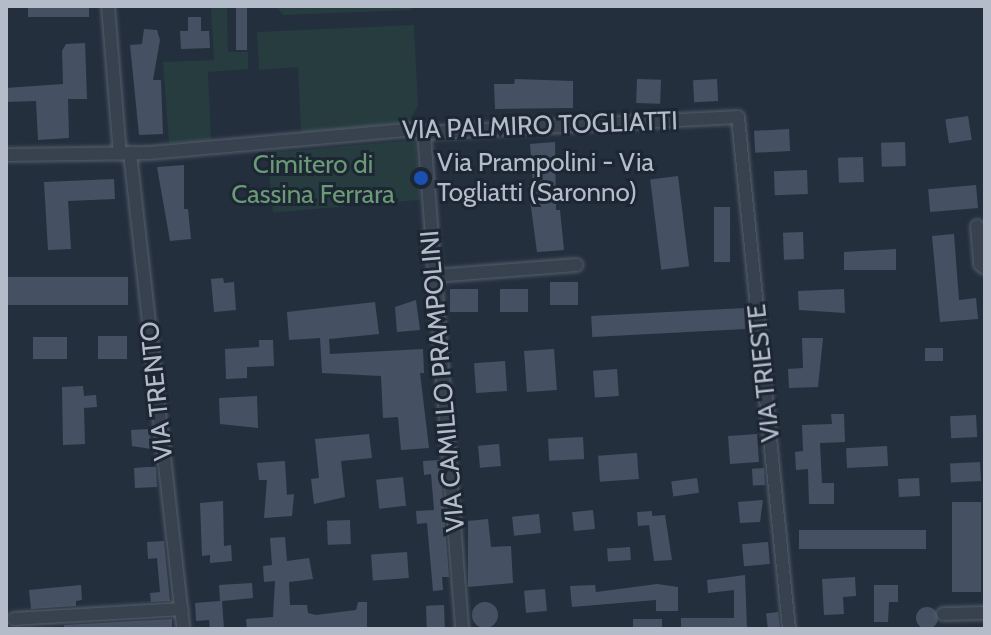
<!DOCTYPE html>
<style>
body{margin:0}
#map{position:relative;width:991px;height:635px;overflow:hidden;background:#242f3e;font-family:Cabin,sans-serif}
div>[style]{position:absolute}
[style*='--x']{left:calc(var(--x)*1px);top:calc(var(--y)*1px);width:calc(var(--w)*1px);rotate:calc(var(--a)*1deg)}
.green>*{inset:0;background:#263c3f;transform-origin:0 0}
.building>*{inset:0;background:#455162;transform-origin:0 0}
.round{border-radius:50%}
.roads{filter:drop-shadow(0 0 2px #565f6c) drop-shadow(0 0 2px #565f6c)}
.minor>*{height:12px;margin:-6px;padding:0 6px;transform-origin:6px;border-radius:6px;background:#38414e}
.dots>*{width:22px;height:22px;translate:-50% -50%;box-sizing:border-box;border:4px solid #1d2633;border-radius:50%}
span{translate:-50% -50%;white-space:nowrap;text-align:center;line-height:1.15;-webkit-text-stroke:6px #1d2633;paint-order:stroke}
.street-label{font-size:26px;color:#b4bcc9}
.poi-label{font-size:26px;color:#b4bcc9}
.left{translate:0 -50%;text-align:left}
.park-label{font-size:26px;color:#6b9a76}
.frame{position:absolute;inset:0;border:8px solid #b4bcc9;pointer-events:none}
</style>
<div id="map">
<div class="green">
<i style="clip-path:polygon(211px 6px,227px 6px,228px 52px,248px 52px,248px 69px,208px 72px,211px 140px,169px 143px,163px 62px,214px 60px)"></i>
<i style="clip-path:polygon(276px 6px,412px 6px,412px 10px,283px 15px)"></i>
<i style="clip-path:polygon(414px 25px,418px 105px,409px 122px,301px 133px,298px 67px,259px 70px,257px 32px)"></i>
<i style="left:415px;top:140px;width:60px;height:148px;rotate:85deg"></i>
</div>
<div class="building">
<i style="left:28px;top:6px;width:61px;height:11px"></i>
<i style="left:236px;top:6px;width:11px;height:44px"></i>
<i style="clip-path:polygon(188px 17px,201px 17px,201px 31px,209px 31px,210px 48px,181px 49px,180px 31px,188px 31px)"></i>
<i style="clip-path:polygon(144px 29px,157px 30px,160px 40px,153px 80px,161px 80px,163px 134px,139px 135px,130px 45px,142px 44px)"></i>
<i style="clip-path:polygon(85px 43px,87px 99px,68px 99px,69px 138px,38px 140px,36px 101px,6px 102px,6px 88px,63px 84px,62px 51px,66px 44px)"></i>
<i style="clip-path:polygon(515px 79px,573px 81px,573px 108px,495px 109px,494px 84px,514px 84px)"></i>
<i style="left:637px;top:79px;width:24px;height:24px;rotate:2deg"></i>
<i style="left:717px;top:79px;width:22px;height:24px;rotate:87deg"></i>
<i style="left:968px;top:116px;width:24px;height:23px;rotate:81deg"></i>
<i style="left:789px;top:129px;width:22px;height:35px;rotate:87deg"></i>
<i style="clip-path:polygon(555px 142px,556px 210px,560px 210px,564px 250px,537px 252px,528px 185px,533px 185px,530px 144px)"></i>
<i style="left:905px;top:142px;width:24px;height:24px;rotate:88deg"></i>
<i style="left:863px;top:157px;width:25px;height:25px;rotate:88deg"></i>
<i style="clip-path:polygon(184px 165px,184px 209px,188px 209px,191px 239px,170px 241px,157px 167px)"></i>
<i style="left:807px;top:170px;width:24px;height:33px;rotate:88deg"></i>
<i style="left:678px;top:176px;width:91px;height:28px;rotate:83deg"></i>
<i style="clip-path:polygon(114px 179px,115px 199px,68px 201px,71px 249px,48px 250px,44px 182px)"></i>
<i style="left:976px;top:185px;width:23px;height:48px;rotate:85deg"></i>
<i style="left:714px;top:207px;width:16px;height:55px"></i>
<i style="left:803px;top:232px;width:27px;height:20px;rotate:88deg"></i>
<i style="clip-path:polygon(954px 234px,959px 300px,976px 298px,978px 319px,940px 322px,932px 236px)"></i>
<i style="clip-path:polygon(896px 249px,896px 270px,844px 270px,844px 252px)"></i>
<i style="left:128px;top:277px;width:28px;height:122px;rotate:90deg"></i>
<i style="clip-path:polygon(223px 278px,224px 283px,234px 282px,236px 310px,214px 312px,211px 279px)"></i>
<i style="left:550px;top:282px;width:28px;height:23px"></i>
<i style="left:450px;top:289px;width:28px;height:23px"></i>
<i style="left:500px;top:289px;width:28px;height:23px"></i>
<i style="clip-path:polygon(844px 289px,845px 313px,799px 310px,798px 291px)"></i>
<i style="clip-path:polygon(416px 300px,420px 330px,397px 332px,395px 307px)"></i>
<i style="clip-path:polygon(375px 302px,379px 334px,329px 339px,330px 354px,423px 349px,424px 373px,420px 373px,429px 448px,401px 450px,398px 417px,383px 418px,381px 376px,322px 373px,320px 338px,289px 340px,287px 312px)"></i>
<i style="left:744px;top:308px;width:21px;height:153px;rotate:87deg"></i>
<i style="left:98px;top:336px;width:29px;height:23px"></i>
<i style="left:33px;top:337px;width:34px;height:22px"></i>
<i style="clip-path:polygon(802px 338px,823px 338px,818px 387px,789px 388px,788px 369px,803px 368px)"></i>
<i style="clip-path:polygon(259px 340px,273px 340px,274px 366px,247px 367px,247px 378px,226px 379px,225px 349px,259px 347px)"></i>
<i style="left:943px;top:348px;width:13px;height:18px;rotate:90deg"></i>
<i style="left:554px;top:349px;width:41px;height:30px;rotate:86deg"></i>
<i style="left:505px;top:361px;width:30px;height:31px;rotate:86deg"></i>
<i style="left:617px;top:369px;width:27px;height:24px;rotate:86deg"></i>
<i style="clip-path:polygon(83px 386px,84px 396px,96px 395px,97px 407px,84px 408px,85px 444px,63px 445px,62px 387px)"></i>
<i style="clip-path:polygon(257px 396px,258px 428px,220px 424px,219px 398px)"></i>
<i style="clip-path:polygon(831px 414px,844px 414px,845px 442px,820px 443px,822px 483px,834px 483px,834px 504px,809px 504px,808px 469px,796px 470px,795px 452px,803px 451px,802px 425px,832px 424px)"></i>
<i style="left:976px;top:415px;width:22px;height:26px;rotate:87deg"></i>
<i style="clip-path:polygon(150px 429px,151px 449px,132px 446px,131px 430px)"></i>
<i style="clip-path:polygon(369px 434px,372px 458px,341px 461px,345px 497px,314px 504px,311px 479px,319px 478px,315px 439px)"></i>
<i style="left:757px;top:434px;width:28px;height:29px;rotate:86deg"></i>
<i style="left:583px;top:437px;width:22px;height:35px;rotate:87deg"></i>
<i style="left:499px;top:444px;width:22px;height:21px;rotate:85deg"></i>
<i style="left:887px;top:446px;width:20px;height:41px;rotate:87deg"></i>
<i style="left:637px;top:453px;width:26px;height:39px;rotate:86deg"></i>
<i style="clip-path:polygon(440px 460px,449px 577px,442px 577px,443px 590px,433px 591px,427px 523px,417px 524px,416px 511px,434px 510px,431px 474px,424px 475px,423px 461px)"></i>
<i style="clip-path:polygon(285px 461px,287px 495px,294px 494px,292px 516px,264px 518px,267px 480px,259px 480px,257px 463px)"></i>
<i style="left:980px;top:462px;width:19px;height:30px;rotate:87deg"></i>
<i style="clip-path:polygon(147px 467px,156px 467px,157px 487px,135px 488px,134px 468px)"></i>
<i style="left:764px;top:468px;width:17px;height:12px;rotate:87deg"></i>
<i style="left:403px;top:477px;width:29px;height:27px;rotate:84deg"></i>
<i style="left:697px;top:478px;width:15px;height:26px;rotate:82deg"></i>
<i style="left:919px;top:478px;width:18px;height:21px;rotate:87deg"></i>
<i style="clip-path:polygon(763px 500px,760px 522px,740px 523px,738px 502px)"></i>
<i style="clip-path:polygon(223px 501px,224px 546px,231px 545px,232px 561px,210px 563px,210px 555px,202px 556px,200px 503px)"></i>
<i style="left:952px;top:502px;width:29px;height:90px"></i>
<i style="left:593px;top:510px;width:19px;height:21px;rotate:84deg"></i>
<i style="clip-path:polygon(652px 511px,652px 516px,665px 515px,672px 560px,654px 561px,649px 525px,638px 526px,637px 512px)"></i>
<i style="left:539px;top:514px;width:19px;height:27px;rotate:84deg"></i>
<i style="clip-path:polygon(488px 519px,491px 547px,511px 546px,513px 583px,468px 587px,468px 521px)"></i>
<i style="left:350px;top:520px;width:24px;height:23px;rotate:88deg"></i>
<i style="left:926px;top:530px;width:19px;height:127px;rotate:90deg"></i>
<i style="clip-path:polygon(285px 537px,287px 561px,309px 558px,313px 579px,289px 582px,290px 605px,307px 605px,308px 613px,316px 615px,356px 610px,358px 602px,367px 602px,367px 629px,247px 629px,246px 619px,273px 617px,275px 581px,264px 582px,263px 566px,272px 565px,270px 538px)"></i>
<i style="clip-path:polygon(164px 541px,170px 601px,151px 602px,150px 593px,160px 592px,157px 558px,148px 559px,147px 542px)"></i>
<i style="left:768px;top:542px;width:22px;height:26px;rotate:85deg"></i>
<i style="left:630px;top:547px;width:13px;height:23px;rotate:86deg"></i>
<i style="left:407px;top:552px;width:26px;height:36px;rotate:86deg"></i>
<i style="clip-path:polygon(745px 575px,747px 629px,681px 629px,681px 618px,734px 618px,734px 590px,708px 593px,707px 580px)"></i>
<i style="clip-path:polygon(855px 577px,856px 596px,843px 597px,844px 614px,824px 615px,822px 579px)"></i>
<i style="clip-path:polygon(252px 583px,253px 598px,222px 601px,224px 629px,210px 629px,209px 620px,196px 621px,195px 603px,220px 601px,219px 585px)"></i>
<i style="clip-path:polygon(657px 584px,678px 587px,678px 611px,656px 611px,656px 600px,572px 607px,570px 586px,595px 585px,596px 592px)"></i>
<i style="clip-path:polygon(81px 585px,82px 600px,76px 601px,76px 606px,31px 609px,29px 590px)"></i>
<i style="clip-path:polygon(874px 585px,898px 585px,898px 602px,889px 602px,888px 622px,874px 622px)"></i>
<i style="left:545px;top:589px;width:22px;height:21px;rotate:85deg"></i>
<i class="round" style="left:472px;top:602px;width:26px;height:26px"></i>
<i style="left:444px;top:605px;width:24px;height:18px;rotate:88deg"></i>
<i class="round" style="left:916px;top:607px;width:22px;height:22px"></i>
<i style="left:778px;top:612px;width:17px;height:12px;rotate:83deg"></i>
<i style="clip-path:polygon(172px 619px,172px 629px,64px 629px,64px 625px)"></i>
<i style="left:633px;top:619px;width:29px;height:10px"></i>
</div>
<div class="roads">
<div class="minor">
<i style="--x:108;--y:6;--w:148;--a:85.4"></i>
<i style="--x:424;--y:133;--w:497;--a:85.6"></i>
<i style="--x:130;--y:153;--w:479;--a:83.6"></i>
<i style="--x:6;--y:155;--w:143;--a:-0.8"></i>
<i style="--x:149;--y:153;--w:261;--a:-5.1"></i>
<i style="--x:409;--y:130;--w:15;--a:11"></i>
<i style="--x:424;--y:133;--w:314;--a:-2.9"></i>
<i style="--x:738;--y:117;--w:515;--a:84.31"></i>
<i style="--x:977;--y:226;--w:38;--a:85"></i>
<i style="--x:980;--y:264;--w:6;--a:39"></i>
<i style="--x:434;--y:276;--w:143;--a:-4.4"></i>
<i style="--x:943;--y:614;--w:42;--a:-1.4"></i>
<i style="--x:14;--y:619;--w:168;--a:-3.4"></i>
</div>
</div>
<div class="dots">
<i style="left:421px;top:178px;background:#1a4fb4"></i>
</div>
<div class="street-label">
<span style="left:540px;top:126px;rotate:-2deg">VIA PALMIRO TOGLIATTI</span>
<span style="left:764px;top:373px;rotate:-96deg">VIA TRIESTE</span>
<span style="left:443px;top:381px;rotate:-95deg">VIA CAMILLO PRAMPOLINI</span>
<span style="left:157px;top:391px;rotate:-96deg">VIA TRENTO</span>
</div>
<div class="poi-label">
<span class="left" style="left:437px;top:178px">Via Prampolini - Via<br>Togliatti (Saronno)</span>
</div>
<div class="park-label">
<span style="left:313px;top:180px">Cimitero di<br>Cassina Ferrara</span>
</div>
<div class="frame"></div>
</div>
